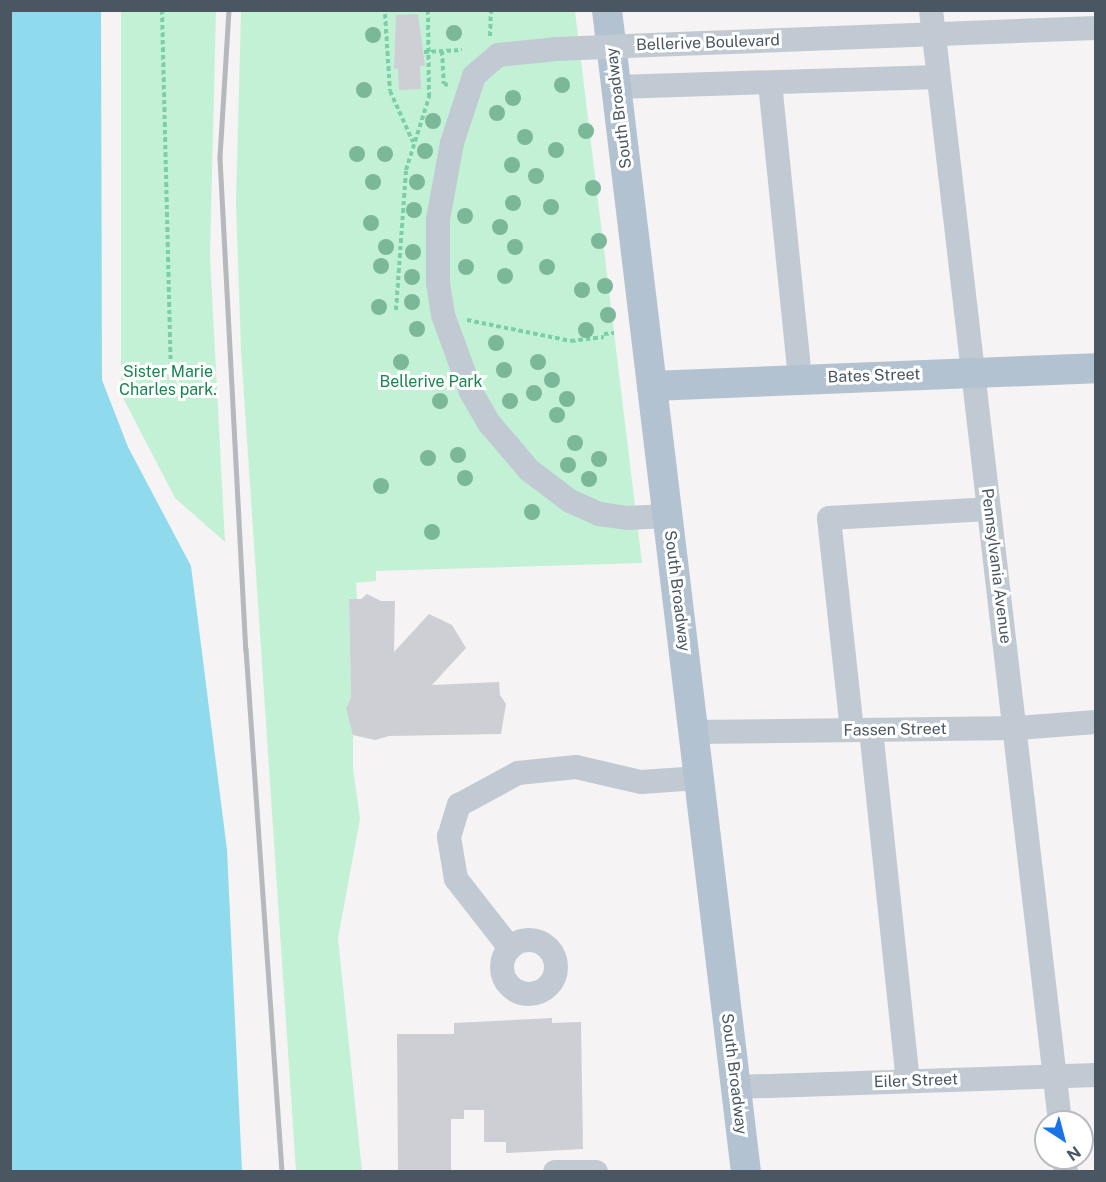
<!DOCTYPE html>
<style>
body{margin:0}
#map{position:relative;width:1106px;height:1182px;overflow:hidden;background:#f5f3f3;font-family:"Public Sans",sans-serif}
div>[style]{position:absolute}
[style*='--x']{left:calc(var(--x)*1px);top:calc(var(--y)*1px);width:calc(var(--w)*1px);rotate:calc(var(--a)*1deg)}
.green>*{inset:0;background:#c3f1d5}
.water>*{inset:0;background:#90daee}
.building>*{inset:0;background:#cdcfd5}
.path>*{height:4px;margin-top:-2px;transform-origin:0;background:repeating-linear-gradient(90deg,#7ad0a6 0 4.5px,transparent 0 7.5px)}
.minor>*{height:24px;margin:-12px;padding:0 12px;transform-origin:12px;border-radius:12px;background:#c1cad2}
.minor>.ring{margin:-12px;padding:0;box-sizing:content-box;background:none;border:24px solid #c1cad2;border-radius:50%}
.major>*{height:30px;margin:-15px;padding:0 15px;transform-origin:15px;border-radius:15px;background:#b3c2d1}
.rail>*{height:4.5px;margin:-2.25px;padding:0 2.25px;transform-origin:2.25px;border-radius:2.25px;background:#b5b8bd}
.minor-bridge>*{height:24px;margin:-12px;padding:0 12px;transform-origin:12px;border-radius:12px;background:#c1cad2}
.trees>*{width:16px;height:16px;margin:-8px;border-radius:50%;background:#7bb799}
span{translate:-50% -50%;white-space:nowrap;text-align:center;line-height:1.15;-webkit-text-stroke:6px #fff;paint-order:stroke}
.street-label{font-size:16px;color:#4a5661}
.park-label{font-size:16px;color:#17864f}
.frame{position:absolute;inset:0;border:12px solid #4a5661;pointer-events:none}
.north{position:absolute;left:1034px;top:1110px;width:60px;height:60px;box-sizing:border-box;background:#fff;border:2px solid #b7bbc0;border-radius:50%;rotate:144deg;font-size:16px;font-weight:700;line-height:24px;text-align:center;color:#4a5661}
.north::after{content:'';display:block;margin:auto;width:21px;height:27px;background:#1a73e8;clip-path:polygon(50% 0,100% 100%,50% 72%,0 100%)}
</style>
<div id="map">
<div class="green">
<i style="clip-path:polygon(121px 11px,216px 11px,210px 256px,225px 542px,175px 498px,121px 394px)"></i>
<i style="clip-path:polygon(241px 11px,575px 11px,642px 563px,376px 571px,376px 581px,356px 583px,357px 599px,349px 600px,351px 698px,346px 708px,353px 730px,353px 768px,360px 819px,338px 938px,362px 1171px,296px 1171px,241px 350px,236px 202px)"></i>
</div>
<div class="water">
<i style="clip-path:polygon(10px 11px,101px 11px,102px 380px,128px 447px,191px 566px,227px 850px,242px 1171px,11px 1171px)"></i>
</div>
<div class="building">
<i style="clip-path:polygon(418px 14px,425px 66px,420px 66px,421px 89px,399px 90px,398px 68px,394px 69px,396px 15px)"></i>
<i style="clip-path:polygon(367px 594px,381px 601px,395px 601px,394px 652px,429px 614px,452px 625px,466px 648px,432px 685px,499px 682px,500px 695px,506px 704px,501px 734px,389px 736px,375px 740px,353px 735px,346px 708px,351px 698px,349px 599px,361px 599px)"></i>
<i style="clip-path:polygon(552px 1018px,552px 1023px,581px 1022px,583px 1149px,506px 1153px,506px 1142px,484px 1142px,484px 1110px,464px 1110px,464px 1119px,451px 1119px,451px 1172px,398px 1172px,397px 1034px,454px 1034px,454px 1023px)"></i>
</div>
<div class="path">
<i style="--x:162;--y:10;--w:369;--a:88.6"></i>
<i style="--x:385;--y:14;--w:77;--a:86.3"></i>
<i style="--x:390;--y:91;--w:56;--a:65.7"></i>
<i style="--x:490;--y:36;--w:26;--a:-88"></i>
<i style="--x:442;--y:51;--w:33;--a:87"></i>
<i style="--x:444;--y:84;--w:4;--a:14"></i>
<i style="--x:424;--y:52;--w:38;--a:-3"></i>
<i style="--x:396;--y:310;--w:140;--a:-85.9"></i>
<i style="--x:406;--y:170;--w:77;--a:-72.5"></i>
<i style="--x:429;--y:97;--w:87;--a:-90.7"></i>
<i style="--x:467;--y:320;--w:106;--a:11.4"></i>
<i style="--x:571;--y:341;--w:33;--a:-7"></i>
<i style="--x:604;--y:334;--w:10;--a:-6"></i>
</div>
<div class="minor">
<i style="--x:931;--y:10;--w:1119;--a:83.38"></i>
<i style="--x:651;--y:45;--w:445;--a:-2.2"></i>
<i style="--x:557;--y:49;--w:59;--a:174.2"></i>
<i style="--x:498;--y:55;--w:32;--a:139"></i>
<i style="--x:474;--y:76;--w:71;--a:108.2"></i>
<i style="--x:452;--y:143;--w:77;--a:100.4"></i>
<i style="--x:438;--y:219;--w:64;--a:90"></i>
<i style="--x:438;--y:283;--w:32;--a:81"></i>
<i style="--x:443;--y:315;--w:82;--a:70"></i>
<i style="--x:471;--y:392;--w:36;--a:60"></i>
<i style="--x:489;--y:423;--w:62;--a:49.6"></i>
<i style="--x:529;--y:470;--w:51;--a:37.1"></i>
<i style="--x:570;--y:501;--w:32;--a:24"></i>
<i style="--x:599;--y:514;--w:28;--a:8"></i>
<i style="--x:627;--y:518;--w:40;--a:-2.9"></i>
<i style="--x:770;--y:83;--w:298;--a:84.2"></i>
<i style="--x:616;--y:87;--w:322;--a:-1.8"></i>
<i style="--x:852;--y:730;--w:213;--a:-96.2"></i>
<i style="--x:829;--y:518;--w:159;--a:-3.2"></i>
<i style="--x:871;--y:730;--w:353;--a:84"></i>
<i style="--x:694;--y:732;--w:323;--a:-0.7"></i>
<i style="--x:1017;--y:728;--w:79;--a:-4.3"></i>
<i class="ring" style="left:502px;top:940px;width:30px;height:30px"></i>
<i style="--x:510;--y:948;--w:88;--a:-128"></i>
<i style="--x:456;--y:879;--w:43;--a:-99.5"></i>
<i style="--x:449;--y:837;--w:34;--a:-73"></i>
<i style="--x:459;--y:805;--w:67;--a:-28.5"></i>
<i style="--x:518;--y:773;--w:58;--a:-5.9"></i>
<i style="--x:576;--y:767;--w:67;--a:13"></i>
<i style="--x:641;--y:782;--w:58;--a:-3.9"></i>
<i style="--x:736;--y:1087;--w:360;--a:-1.9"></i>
<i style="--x:1064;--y:1158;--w:14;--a:82"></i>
<i style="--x:555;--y:1172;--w:41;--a:0"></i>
</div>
<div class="major">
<i style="--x:607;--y:10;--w:1170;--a:83.18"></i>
<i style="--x:652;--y:386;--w:444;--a:-2.3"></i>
</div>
<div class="rail">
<i style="--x:229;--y:10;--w:148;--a:93.5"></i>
<i style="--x:220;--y:158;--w:492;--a:87"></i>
<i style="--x:246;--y:649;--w:524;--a:86.06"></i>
</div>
<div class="minor-bridge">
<i style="--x:557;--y:49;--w:94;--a:-2.4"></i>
</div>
<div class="trees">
<i style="left:454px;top:33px"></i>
<i style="left:373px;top:35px"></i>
<i style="left:562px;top:85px"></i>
<i style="left:364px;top:90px"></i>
<i style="left:513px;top:98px"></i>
<i style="left:497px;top:113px"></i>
<i style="left:433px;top:121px"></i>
<i style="left:586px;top:131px"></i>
<i style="left:525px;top:137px"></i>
<i style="left:556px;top:150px"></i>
<i style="left:425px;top:151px"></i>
<i style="left:357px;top:154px"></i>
<i style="left:385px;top:154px"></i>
<i style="left:512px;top:165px"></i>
<i style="left:536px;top:176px"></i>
<i style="left:373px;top:182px"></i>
<i style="left:417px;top:182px"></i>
<i style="left:593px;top:188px"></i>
<i style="left:513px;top:203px"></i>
<i style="left:551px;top:207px"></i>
<i style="left:414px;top:210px"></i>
<i style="left:465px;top:216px"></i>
<i style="left:371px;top:223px"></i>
<i style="left:500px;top:227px"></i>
<i style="left:599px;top:241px"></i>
<i style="left:386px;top:247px"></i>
<i style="left:515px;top:247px"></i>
<i style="left:413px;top:252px"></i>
<i style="left:381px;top:266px"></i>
<i style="left:466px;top:267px"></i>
<i style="left:547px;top:267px"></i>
<i style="left:505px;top:276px"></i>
<i style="left:412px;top:277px"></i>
<i style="left:605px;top:286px"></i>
<i style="left:582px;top:290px"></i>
<i style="left:412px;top:302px"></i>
<i style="left:379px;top:307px"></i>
<i style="left:608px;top:315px"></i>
<i style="left:417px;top:329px"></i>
<i style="left:586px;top:330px"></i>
<i style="left:496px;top:343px"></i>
<i style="left:401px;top:362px"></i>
<i style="left:538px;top:362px"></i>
<i style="left:504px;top:370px"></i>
<i style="left:552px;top:380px"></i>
<i style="left:534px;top:393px"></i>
<i style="left:567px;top:399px"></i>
<i style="left:440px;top:401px"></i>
<i style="left:510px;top:401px"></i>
<i style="left:557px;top:415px"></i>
<i style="left:575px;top:443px"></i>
<i style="left:458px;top:455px"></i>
<i style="left:428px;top:458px"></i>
<i style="left:599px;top:459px"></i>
<i style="left:568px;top:465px"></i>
<i style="left:465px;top:478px"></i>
<i style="left:589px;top:479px"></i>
<i style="left:381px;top:486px"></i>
<i style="left:532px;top:512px"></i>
<i style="left:432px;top:532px"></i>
</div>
<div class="street-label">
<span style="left:708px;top:43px;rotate:-2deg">Bellerive Boulevard</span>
<span style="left:619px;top:108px;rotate:-97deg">South Broadway</span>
<span style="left:874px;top:376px;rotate:-2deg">Bates Street</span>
<span style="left:996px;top:566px;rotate:83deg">Pennsylvania Avenue</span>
<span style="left:677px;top:591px;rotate:83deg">South Broadway</span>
<span style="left:895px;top:730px;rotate:-1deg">Fassen Street</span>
<span style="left:734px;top:1074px;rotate:83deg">South Broadway</span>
<span style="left:916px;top:1081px;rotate:-2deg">Eiler Street</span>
</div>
<div class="park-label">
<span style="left:168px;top:381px">Sister Marie<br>Charles park.</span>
<span style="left:431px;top:382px">Bellerive Park</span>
</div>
<div class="frame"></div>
<div class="north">N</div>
</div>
